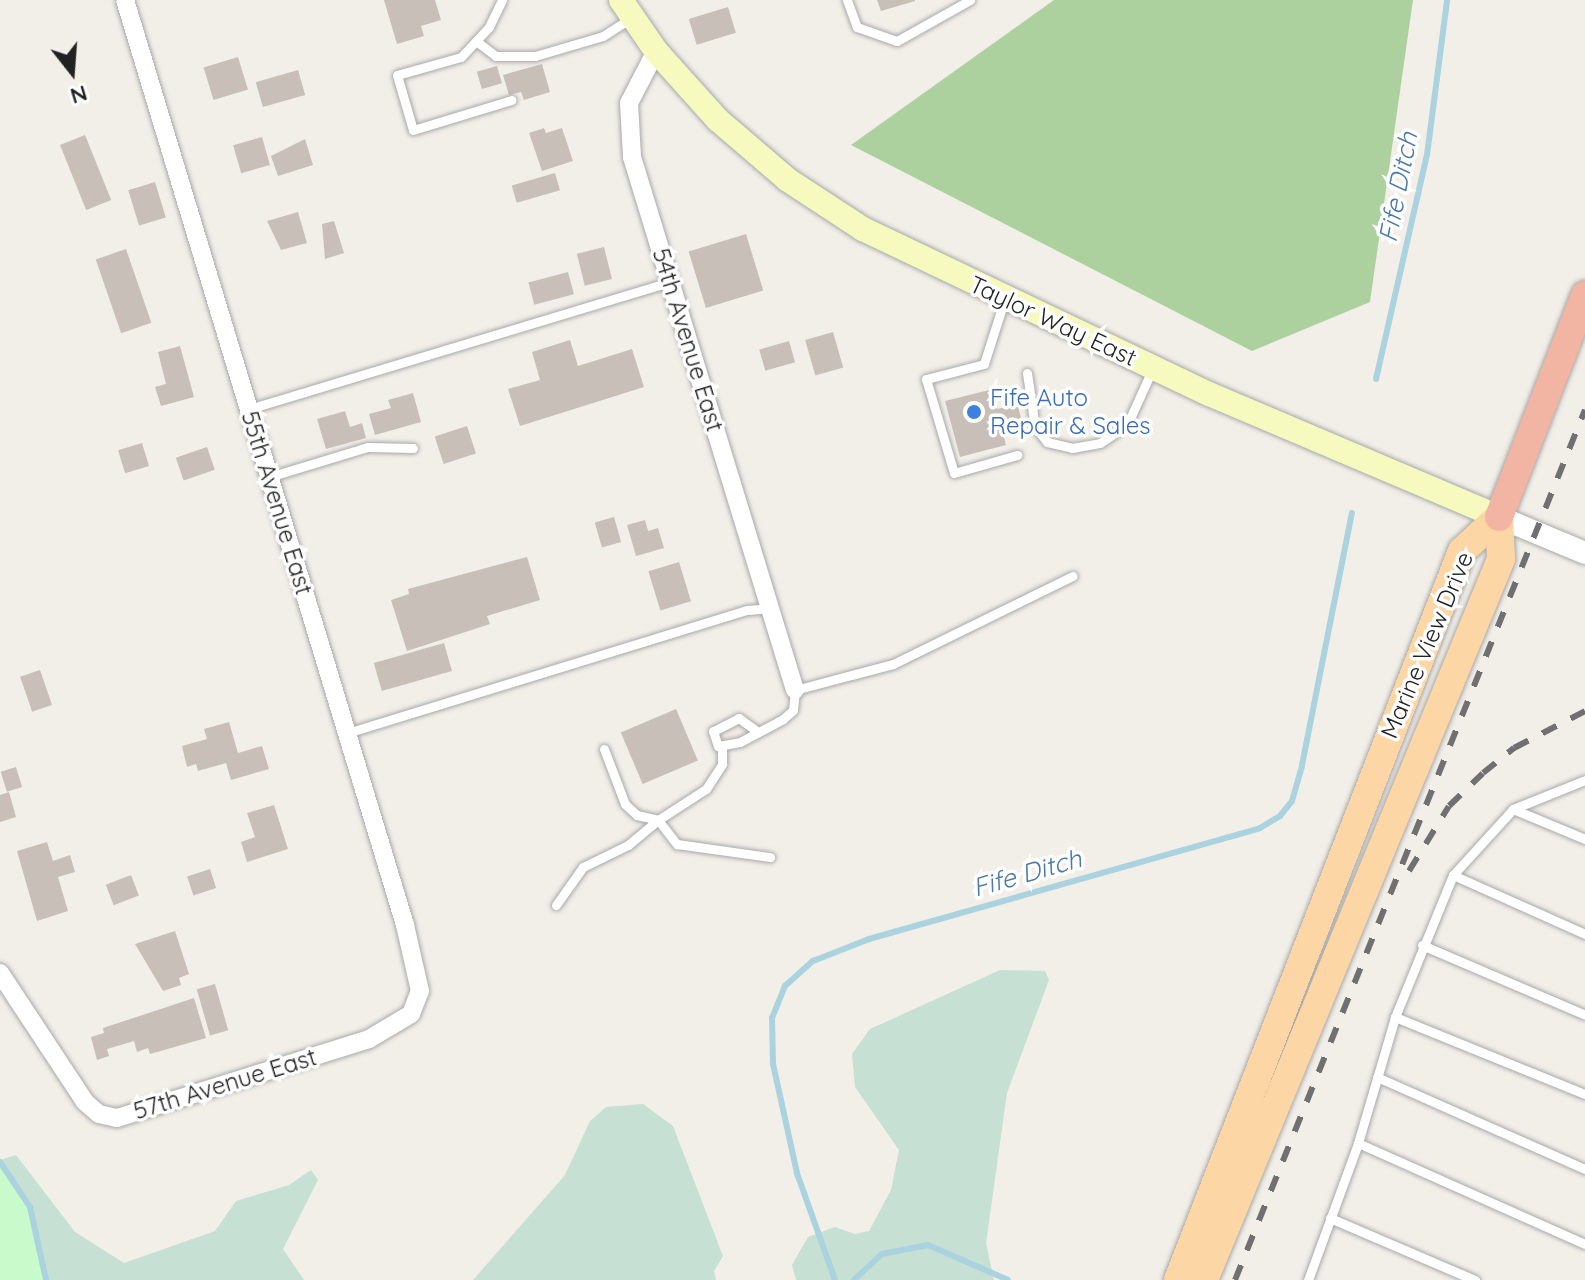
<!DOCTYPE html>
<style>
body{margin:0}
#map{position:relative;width:1585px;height:1280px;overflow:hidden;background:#f2efe9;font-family:Quicksand,sans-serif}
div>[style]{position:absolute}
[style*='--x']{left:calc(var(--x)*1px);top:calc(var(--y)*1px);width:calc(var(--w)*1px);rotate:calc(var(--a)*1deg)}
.forest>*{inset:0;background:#add19e}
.wetland>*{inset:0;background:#c6e0d4}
.park>*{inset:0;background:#c8facc}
.stream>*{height:6px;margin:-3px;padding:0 3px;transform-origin:3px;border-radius:3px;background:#aad3df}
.building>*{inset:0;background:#c7bfb8;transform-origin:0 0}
.roads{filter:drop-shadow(0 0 2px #a9a9a9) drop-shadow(0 0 2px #a9a9a9)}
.service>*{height:9px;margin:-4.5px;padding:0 4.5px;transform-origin:4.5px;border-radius:4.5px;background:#fff}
.minor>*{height:18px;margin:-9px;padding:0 9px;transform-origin:9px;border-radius:9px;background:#fff}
.tertiary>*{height:22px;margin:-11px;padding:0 11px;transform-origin:11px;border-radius:11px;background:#fff}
.secondary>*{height:24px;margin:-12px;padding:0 12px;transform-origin:12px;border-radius:12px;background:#f7fabf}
.primary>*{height:28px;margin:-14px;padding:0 14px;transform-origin:14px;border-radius:14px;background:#fcd6a4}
.trunk>*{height:28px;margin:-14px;padding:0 14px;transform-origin:14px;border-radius:14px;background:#f2b4a3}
.rail>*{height:6px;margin-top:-3px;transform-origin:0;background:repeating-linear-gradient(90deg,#707070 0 16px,transparent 0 32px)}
.dots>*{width:22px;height:22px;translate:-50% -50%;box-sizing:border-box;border:4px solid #fff;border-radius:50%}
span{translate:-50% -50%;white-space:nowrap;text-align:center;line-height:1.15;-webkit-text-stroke:7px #fff;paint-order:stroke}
.street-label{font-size:24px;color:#222}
.shop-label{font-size:24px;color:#366cbe}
.left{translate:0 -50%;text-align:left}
.water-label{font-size:26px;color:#4a7aab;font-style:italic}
.north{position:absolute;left:32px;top:32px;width:80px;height:80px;-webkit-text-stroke:6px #fff;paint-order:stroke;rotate:163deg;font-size:22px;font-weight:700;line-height:32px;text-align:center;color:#222}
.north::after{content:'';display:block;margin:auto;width:28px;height:36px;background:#222;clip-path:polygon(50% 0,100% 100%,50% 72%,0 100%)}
</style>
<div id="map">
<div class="forest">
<i style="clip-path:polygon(1054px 0,1413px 0,1370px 302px,1252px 351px,851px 145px)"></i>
</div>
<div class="wetland">
<i style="clip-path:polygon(1000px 970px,1045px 971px,1049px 980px,1007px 1093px,986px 1243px,994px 1280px,796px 1280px,792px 1265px,808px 1237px,835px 1227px,855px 1234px,869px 1231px,891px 1190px,899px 1150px,855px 1087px,852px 1054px,870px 1029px)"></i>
<i style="clip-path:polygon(643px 1104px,673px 1126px,723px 1256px,714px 1271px,716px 1280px,473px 1280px,565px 1175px,590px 1121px,606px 1107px)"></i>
<i style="clip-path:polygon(16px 1155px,75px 1232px,124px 1263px,215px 1231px,236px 1201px,289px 1185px,311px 1170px,318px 1180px,283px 1249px,304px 1280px,30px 1280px,0 1181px,0 1160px)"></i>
</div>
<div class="park">
<i style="clip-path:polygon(0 1161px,30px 1207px,46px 1280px,0 1280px)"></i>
</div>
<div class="stream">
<i style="--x:1376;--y:379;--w:230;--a:-77.2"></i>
<i style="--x:1427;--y:155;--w:156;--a:-82.6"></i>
<i style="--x:0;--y:1162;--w:54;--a:56.3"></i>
<i style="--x:30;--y:1207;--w:75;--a:77.6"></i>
<i style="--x:835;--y:1280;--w:114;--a:-109.6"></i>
<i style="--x:797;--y:1173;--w:112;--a:-102.4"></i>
<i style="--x:773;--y:1064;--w:46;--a:-91.2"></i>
<i style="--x:772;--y:1018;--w:35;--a:-68"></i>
<i style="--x:785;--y:986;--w:38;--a:-42"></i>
<i style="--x:813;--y:961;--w:60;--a:-21.4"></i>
<i style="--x:869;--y:939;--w:406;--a:-15.8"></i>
<i style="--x:1260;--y:828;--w:23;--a:-31"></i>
<i style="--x:1280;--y:816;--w:19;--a:-51"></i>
<i style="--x:1292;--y:801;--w:37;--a:-74"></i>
<i style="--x:1302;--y:765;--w:257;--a:-78.8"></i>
<i style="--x:854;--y:1280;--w:38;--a:-43"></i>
<i style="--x:882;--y:1254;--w:47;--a:-11.1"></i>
<i style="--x:928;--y:1245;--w:87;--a:23.6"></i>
</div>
<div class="building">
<i style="clip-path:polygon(384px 0,435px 0,441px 20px,421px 26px,424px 36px,397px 44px)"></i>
<i style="clip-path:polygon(877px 0,915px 0,915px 1px,881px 11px)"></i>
<i style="left:728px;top:7px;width:27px;height:41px;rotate:73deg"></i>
<i style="left:238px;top:57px;width:34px;height:36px;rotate:73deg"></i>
<i style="clip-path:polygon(542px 64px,550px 92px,524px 100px,521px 92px,509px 95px,503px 75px)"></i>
<i style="left:497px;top:66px;width:18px;height:21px;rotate:74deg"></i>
<i style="left:298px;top:70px;width:26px;height:44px;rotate:74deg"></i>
<i style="clip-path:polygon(544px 128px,546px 133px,562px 128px,573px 161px,542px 171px,529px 133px)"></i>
<i style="left:85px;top:135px;width:70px;height:27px;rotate:68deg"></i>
<i style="left:262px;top:137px;width:29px;height:30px;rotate:74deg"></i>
<i style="clip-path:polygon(305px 139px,313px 165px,278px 176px,271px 156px)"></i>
<i style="left:555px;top:173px;width:18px;height:45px;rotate:74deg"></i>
<i style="left:155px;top:182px;width:37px;height:28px;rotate:73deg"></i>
<i style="clip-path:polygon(298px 212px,307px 243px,281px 250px,267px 221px)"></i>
<i style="clip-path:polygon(334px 221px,344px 253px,325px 259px,322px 224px)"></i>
<i style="left:746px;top:234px;width:59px;height:60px;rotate:73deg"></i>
<i style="left:604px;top:247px;width:33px;height:28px;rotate:76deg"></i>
<i style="left:126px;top:249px;width:78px;height:32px;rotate:71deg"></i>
<i style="left:568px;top:272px;width:23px;height:41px;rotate:75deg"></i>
<i style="left:833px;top:332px;width:37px;height:29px;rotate:74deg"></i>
<i style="clip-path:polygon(570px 340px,578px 366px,632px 349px,644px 387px,520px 426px,508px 389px,540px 380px,532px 352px)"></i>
<i style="left:789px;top:341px;width:22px;height:31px;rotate:74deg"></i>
<i style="clip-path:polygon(180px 346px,194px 397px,161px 406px,155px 387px,166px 384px,158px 352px)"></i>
<i style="clip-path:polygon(993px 389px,998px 409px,1017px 403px,1025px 432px,1004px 437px,1006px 445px,960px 457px,945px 401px)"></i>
<i style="clip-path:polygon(413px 393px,421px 422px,375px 435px,369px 414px,391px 408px,388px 400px)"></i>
<i style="clip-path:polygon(345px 411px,350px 427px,362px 423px,366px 438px,326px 449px,317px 419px)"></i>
<i style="left:467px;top:426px;width:29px;height:34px;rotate:72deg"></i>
<i style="left:142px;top:443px;width:24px;height:25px;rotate:73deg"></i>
<i style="left:207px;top:447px;width:24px;height:33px;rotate:71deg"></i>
<i style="left:614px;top:517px;width:26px;height:20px;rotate:74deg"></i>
<i style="clip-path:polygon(645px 520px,648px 531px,658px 528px,664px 548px,636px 556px,627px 525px)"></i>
<i style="clip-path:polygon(527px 557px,540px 600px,487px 616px,490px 624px,407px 651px,391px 600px,409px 594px,408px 589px)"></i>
<i style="left:679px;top:562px;width:41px;height:32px;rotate:73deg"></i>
<i style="left:444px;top:643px;width:29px;height:73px;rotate:74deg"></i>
<i style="left:40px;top:670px;width:37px;height:21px;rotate:71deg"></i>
<i style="left:676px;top:709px;width:56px;height:60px;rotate:67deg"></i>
<i style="clip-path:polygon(229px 722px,238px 753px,262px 746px,269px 769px,231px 780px,226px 763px,198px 771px,196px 764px,187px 767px,182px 746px,207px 739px,204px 729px)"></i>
<i style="left:16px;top:767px;width:21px;height:16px;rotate:73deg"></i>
<i style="clip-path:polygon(9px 792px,16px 817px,0 822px,0 795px)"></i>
<i style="clip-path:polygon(274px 805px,288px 849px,247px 862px,241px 842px,255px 837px,247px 813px)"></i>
<i style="clip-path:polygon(47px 842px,53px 861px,70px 855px,75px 872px,58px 877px,68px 911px,37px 921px,17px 851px)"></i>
<i style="left:210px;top:869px;width:20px;height:24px;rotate:72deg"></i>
<i style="left:131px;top:875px;width:22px;height:27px;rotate:69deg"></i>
<i style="clip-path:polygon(175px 931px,189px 974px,179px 978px,181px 985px,163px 991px,135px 944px)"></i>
<i style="left:215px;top:984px;width:48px;height:19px;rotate:74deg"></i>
<i style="clip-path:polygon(194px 998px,206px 1038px,150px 1054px,148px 1048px,137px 1052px,134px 1041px,107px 1049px,109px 1056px,97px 1060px,91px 1037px,104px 1033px,103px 1028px)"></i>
</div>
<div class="roads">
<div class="service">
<i style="--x:502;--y:0;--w:30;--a:116"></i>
<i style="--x:489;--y:27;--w:41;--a:133"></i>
<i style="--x:461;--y:57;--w:66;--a:164.3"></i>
<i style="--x:397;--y:75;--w:57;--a:73.8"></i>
<i style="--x:413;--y:130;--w:103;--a:-16.9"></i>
<i style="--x:847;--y:0;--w:29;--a:70"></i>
<i style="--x:857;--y:27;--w:42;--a:19.3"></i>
<i style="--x:897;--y:41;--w:84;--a:-29.3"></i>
<i style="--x:476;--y:41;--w:25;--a:37"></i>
<i style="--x:496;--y:56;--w:39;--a:0"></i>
<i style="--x:535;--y:56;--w:71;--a:-16.4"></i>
<i style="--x:603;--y:36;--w:35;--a:-33"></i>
<i style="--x:1005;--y:298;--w:69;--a:107.7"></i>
<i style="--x:984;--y:364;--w:60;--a:165.5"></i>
<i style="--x:926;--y:379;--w:98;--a:73.4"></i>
<i style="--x:954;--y:473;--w:66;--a:-15.9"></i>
<i style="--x:1027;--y:373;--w:55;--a:81.6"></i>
<i style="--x:1035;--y:427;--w:19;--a:51"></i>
<i style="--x:1047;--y:442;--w:26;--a:13"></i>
<i style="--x:1072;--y:448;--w:28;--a:-10"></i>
<i style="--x:1100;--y:443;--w:32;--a:-34"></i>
<i style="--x:1127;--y:425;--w:63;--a:-65.5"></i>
<i style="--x:249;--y:409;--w:440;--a:-16.8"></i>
<i style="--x:269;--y:477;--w:103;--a:-16.9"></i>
<i style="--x:368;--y:447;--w:45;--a:1.3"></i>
<i style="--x:758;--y:732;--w:24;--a:-144"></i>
<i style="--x:739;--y:718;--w:29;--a:153"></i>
<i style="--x:713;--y:731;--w:16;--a:72"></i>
<i style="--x:718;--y:746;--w:22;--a:-10"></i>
<i style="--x:740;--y:742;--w:49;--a:-28.1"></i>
<i style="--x:783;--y:719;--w:13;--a:-42"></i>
<i style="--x:793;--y:710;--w:20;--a:-84"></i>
<i style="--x:795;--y:690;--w:101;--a:-14.9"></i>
<i style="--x:893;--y:664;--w:200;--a:-26.1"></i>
<i style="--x:347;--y:733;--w:419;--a:-17.1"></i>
<i style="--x:748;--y:610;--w:21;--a:-5"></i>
<i style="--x:604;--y:749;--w:59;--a:69.1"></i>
<i style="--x:625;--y:804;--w:16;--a:43"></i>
<i style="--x:637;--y:815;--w:22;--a:13"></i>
<i style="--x:658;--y:820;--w:57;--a:-32.9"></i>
<i style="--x:706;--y:789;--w:30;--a:-57"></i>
<i style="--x:722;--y:764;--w:17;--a:-90"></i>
<i style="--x:1513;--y:809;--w:78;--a:22.6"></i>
<i style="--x:1453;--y:875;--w:145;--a:24.1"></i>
<i style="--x:556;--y:905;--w:47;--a:-54.6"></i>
<i style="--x:583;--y:867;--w:50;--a:-26.1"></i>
<i style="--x:628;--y:845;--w:39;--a:-40"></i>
<i style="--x:658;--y:820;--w:31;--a:52"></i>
<i style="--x:677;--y:844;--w:94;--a:8"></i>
<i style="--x:1422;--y:945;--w:177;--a:23.2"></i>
<i style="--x:1395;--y:1017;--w:205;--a:22.1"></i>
<i style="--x:1377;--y:1077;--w:227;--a:23.9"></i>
<i style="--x:1358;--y:1143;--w:248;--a:24"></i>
<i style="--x:1330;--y:1218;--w:158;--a:23.2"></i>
<i style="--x:1308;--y:1280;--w:146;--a:-69.9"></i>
<i style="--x:1358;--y:1143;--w:131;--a:-73.6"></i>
<i style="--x:1395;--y:1017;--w:153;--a:-67.8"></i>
<i style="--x:1453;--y:875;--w:89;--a:-47.7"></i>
<i style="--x:1513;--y:809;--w:78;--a:-21.9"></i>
</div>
<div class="minor">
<i style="--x:656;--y:51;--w:59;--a:117.4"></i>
<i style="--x:629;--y:103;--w:54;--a:86.8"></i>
<i style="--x:632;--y:157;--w:557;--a:73"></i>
<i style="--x:0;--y:973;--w:154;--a:56.6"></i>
<i style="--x:85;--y:1102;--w:18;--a:41"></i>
<i style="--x:99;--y:1114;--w:18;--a:13"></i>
<i style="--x:117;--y:1118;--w:264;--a:-17.4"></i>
<i style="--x:369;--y:1039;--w:49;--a:-30.8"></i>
<i style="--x:411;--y:1014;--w:25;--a:-69"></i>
<i style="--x:420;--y:991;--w:68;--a:-102.8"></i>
<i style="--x:405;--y:925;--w:966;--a:-106.84"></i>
</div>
<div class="tertiary">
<i style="--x:1499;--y:517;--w:93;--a:22.7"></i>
</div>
<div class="secondary">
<i style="--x:621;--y:0;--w:62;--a:55.5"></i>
<i style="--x:656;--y:51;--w:93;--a:48.1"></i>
<i style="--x:718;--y:120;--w:92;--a:40.6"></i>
<i style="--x:788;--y:180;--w:90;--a:33.2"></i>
<i style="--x:863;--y:229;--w:383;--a:25.5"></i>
<i style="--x:1209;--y:394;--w:315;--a:23"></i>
</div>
<div class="primary">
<i style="--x:1178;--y:1280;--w:782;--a:-68.72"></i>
<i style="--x:1462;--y:551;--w:50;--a:-42.6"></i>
<i style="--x:1204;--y:1280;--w:780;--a:-67.61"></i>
<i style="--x:1501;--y:559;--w:42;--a:-92.7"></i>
</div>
<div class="trunk">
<i style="--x:1499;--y:517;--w:238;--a:-68.8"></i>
</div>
</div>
<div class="rail">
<i style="--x:1409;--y:871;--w:76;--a:-58.4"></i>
<i style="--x:1449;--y:806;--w:47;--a:-44.1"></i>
<i style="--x:1483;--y:773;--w:40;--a:-39"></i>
<i style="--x:1514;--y:748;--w:80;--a:-27.5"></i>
<i style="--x:1235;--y:1280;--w:938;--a:-68.09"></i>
</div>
<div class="dots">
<i style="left:974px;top:412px;background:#3f7fe0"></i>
</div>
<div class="street-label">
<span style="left:1053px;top:321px;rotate:25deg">Taylor Way East</span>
<span style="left:688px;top:340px;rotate:73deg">54th Avenue East</span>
<span style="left:277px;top:503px;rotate:73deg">55th Avenue East</span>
<span style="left:1427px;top:645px;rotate:-67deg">Marine View Drive</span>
<span style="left:225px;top:1084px;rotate:-17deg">57th Avenue East</span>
</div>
<div class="shop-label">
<span class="left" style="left:990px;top:412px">Fife Auto<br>Repair &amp; Sales</span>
</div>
<div class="water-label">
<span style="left:1398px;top:187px;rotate:-79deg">Fife Ditch</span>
<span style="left:1027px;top:873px;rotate:-16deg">Fife Ditch</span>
</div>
<div class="north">N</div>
</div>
